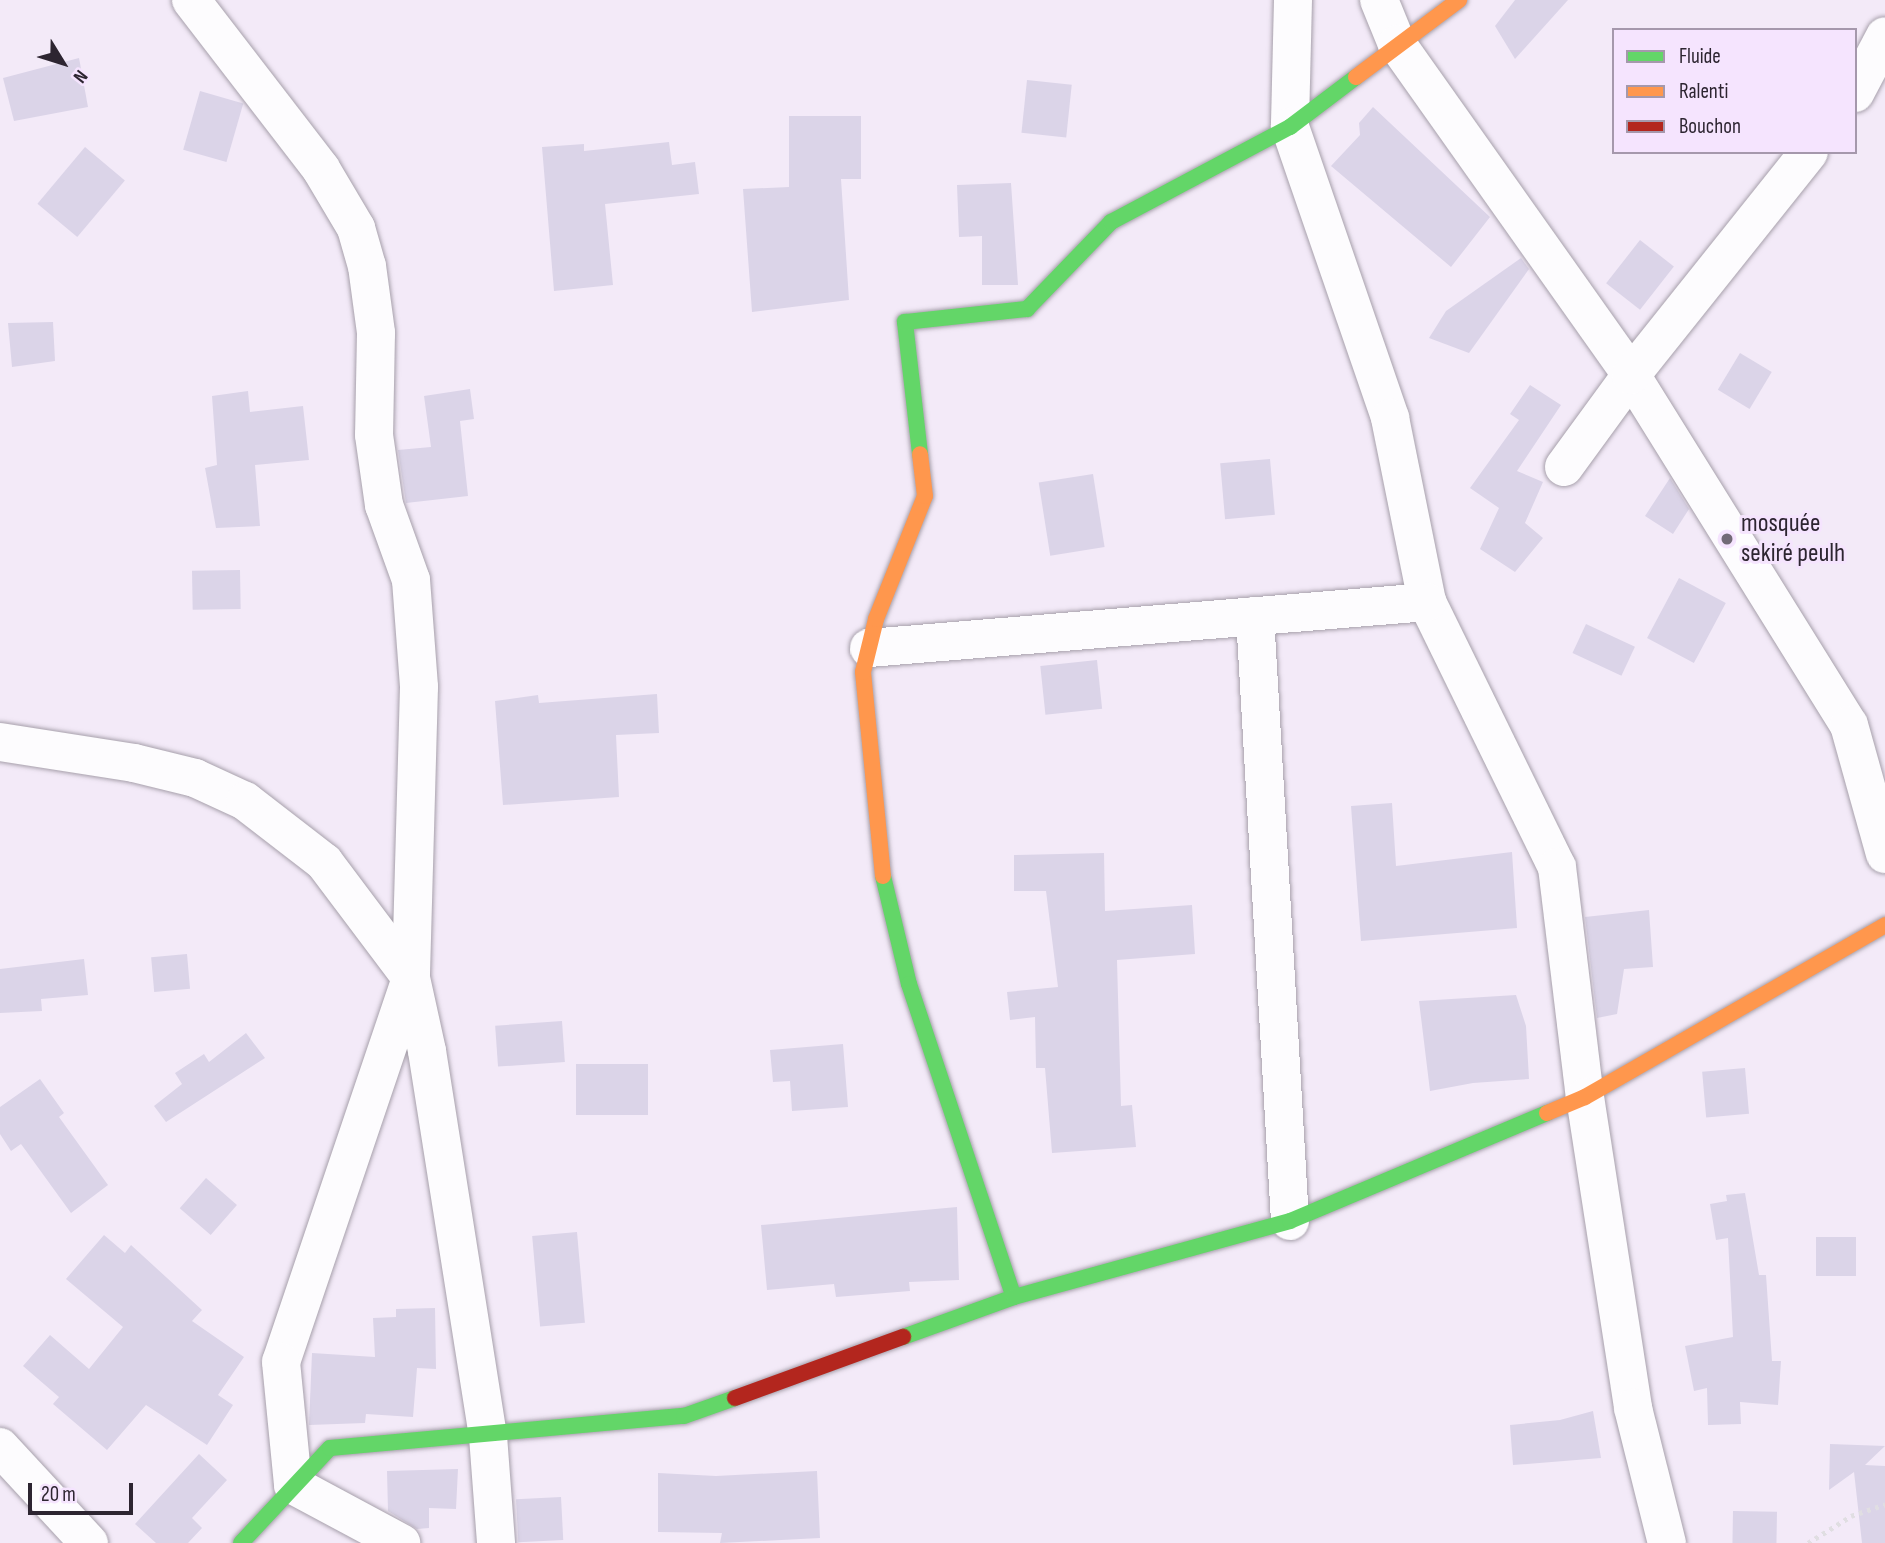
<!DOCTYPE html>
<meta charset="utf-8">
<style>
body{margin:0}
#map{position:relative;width:1885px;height:1543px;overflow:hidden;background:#f3eaf8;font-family:"Sofia Sans Condensed",sans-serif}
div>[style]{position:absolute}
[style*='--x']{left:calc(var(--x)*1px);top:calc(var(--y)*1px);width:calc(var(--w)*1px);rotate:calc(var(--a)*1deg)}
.building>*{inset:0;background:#dbd4e8;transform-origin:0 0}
.path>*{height:4.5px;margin-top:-2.25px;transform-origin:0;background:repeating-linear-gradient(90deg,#e0dee2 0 3.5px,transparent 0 8.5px)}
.roads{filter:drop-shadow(0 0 2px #a7a0ab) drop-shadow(0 0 2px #a7a0ab)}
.street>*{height:38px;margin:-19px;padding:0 19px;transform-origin:19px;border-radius:19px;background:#fdfcfe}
.fast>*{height:16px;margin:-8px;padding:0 8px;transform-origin:8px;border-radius:8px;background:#63d668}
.slow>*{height:16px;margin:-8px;padding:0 8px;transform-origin:8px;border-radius:8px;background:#ff974d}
.jam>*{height:16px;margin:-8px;padding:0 8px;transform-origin:8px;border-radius:8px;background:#b3261e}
.dots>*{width:19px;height:19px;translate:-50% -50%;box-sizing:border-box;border:4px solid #f5e4fe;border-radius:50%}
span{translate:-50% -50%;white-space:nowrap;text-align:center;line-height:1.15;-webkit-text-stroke:6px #f5e4fe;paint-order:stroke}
.poi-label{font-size:26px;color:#2d2531}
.left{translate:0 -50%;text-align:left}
.legend{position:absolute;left:1612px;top:28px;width:245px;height:126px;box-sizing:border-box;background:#f5e4fe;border:2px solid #a598ac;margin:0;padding:9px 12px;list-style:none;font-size:21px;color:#2d2531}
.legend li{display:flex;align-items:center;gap:14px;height:35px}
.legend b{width:35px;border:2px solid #a598ac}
.north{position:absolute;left:28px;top:28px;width:70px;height:70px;-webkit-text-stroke:5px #f5e4fe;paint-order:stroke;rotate:128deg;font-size:19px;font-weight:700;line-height:28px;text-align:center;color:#2d2531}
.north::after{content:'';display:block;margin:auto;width:24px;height:32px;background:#2d2531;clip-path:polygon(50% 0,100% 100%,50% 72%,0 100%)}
.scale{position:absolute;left:28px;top:1483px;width:105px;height:32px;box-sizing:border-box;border:4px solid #2d2531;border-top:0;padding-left:9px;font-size:21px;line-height:24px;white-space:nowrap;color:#2d2531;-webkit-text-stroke:5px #f5e4fe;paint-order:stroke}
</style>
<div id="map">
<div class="building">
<i style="clip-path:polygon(1515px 0,1568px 0,1515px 59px,1495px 26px)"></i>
<i style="clip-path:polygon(79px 58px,88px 107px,14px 121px,3px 78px)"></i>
<i style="left:1027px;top:80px;width:45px;height:53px;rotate:6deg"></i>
<i style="left:200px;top:91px;width:45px;height:61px;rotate:16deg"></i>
<i style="clip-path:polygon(1373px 107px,1490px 217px,1451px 267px,1331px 166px,1360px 135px,1359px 123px)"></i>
<i style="clip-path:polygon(789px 116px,861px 116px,861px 179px,841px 179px,849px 300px,752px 312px,743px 189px,789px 187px)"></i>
<i style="clip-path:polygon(669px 142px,672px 165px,695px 162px,699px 194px,605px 204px,613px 285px,554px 291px,542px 147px,584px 144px,584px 151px)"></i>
<i style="left:85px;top:147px;width:52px;height:74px;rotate:40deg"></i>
<i style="clip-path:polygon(1011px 183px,1018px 285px,982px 285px,982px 236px,959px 237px,957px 185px)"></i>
<i style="left:1640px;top:240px;width:43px;height:55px;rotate:38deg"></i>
<i style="clip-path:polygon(1521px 258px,1529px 269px,1469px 353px,1429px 338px,1446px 311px)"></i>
<i style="clip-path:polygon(53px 322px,55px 361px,12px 367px,8px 323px)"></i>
<i style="left:1740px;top:353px;width:37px;height:43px;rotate:31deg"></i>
<i style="clip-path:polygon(1530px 385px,1561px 405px,1517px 471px,1543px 482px,1525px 523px,1543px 538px,1515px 572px,1480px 549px,1499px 508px,1470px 488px,1519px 420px,1510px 414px)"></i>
<i style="clip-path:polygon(470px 389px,474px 419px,460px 421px,468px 496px,406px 503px,398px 450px,431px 447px,424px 396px)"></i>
<i style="clip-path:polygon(248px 391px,250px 412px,303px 406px,309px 460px,255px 465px,260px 526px,216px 528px,205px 468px,217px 465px,212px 396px)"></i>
<i style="left:1270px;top:459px;width:56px;height:50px;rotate:85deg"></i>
<i style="left:1093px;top:474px;width:74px;height:55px;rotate:81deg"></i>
<i style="clip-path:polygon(1670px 478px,1689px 509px,1673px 534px,1645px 516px)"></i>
<i style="left:240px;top:570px;width:39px;height:48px;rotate:89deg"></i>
<i style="left:1679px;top:578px;width:53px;height:68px;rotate:28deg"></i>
<i style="left:1586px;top:624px;width:54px;height:32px;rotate:25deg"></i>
<i style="left:1097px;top:660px;width:49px;height:57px;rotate:84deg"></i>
<i style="clip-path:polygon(657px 694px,659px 733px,616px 735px,619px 797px,503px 805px,495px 701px,538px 695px,539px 703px)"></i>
<i style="clip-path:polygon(1392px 803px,1396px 866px,1512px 852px,1517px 928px,1361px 941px,1351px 806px)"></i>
<i style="clip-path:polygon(1104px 853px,1105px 911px,1192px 905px,1195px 954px,1117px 960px,1121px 1106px,1132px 1105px,1136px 1147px,1052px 1153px,1045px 1068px,1036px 1068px,1035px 1017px,1010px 1020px,1007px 992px,1058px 987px,1046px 891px,1014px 891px,1014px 855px)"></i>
<i style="clip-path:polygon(1649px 910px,1653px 967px,1624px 969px,1617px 1014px,1597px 1018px,1585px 917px)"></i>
<i style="left:187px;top:954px;width:35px;height:36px;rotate:85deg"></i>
<i style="clip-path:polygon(84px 959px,88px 995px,41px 999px,42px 1011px,0 1013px,0 969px)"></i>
<i style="clip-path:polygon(1516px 995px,1526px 1026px,1529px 1079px,1473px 1083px,1430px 1091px,1419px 1001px)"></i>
<i style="left:562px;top:1021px;width:41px;height:67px;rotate:86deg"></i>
<i style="clip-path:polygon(246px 1033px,265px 1058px,166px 1122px,154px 1106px,182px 1084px,175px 1073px,204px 1054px,209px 1062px)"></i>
<i style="clip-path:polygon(843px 1044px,848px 1107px,792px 1111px,790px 1081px,773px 1082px,770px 1050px)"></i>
<i style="left:576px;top:1064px;width:72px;height:51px"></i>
<i style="left:1745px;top:1068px;width:46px;height:43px;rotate:85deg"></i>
<i style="clip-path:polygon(40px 1079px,64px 1113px,59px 1117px,108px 1185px,71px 1213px,21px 1144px,11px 1151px,0 1134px,0 1107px)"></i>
<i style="left:206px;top:1178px;width:41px;height:40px;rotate:41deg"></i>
<i style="clip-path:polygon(1745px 1193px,1759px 1275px,1766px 1275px,1772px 1361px,1781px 1361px,1778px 1405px,1740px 1402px,1741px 1424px,1708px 1425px,1707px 1388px,1694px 1391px,1685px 1346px,1733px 1337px,1728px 1238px,1716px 1240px,1710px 1204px,1727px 1201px,1726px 1195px)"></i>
<i style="clip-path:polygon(957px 1207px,959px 1280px,909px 1282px,910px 1291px,836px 1297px,834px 1284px,767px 1290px,761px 1225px)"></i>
<i style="left:577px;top:1232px;width:91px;height:45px;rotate:85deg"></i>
<i style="clip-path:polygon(104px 1235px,125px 1253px,131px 1245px,202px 1310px,192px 1321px,244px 1357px,218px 1395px,233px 1405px,207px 1445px,146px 1405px,107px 1450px,53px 1404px,59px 1397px,23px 1366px,50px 1335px,89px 1369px,123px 1327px,66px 1279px)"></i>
<i style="left:1816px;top:1237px;width:40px;height:39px"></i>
<i style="clip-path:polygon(435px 1308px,436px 1369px,417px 1368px,413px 1417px,366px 1414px,365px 1423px,309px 1425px,312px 1353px,375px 1357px,373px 1318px,396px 1317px,396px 1309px)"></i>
<i style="clip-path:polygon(1593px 1411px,1601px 1458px,1513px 1465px,1510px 1425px,1560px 1420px)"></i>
<i style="clip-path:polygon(1830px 1444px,1885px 1446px,1865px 1465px,1885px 1466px,1885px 1543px,1862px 1543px,1854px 1472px,1829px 1490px)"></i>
<i style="clip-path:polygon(199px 1454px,227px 1480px,192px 1518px,202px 1528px,188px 1543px,156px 1543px,135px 1524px)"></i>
<i style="clip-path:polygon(458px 1469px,456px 1509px,429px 1508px,429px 1528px,417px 1529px,388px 1511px,387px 1471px)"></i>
<i style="clip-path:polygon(817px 1471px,820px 1538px,720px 1543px,722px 1533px,658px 1532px,658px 1473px,716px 1476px)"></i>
<i style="left:561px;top:1497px;width:43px;height:45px;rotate:87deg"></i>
<i style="left:1733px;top:1511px;width:44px;height:32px;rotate:1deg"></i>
</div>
<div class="path">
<i style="--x:1808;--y:1543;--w:51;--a:-32.1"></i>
<i style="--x:1851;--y:1516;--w:36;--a:-19"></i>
</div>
<div class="roads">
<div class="street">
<i style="--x:191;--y:0;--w:213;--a:52.4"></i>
<i style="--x:321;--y:169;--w:69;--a:59.3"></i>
<i style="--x:356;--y:228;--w:40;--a:74"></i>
<i style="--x:367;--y:266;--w:68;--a:82.3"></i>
<i style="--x:376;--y:333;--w:102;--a:91.1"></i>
<i style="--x:374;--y:435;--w:71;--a:81.9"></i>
<i style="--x:384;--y:505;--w:80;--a:70.2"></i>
<i style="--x:411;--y:580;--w:107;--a:85.7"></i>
<i style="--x:419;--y:687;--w:291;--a:91.6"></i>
<i style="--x:411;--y:978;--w:75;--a:77.6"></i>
<i style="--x:427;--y:1051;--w:390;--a:81"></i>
<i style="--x:488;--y:1436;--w:107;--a:85.7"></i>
<i style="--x:1293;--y:0;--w:127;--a:91.4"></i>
<i style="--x:1290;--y:127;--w:308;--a:71"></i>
<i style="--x:1390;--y:418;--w:188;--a:78.6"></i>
<i style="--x:1427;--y:602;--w:295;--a:63.9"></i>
<i style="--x:1557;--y:867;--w:232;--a:83.1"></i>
<i style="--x:1585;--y:1097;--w:315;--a:81.2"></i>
<i style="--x:1633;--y:1408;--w:139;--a:75.9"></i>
<i style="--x:1379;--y:0;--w:48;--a:67.8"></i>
<i style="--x:1397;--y:44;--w:405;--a:54.7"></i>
<i style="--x:1631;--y:375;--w:412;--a:58.1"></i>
<i style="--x:1849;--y:725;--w:134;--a:74.4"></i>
<i style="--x:1855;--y:93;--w:64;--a:-62.2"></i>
<i style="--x:1564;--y:467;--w:114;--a:-53.9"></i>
<i style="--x:1631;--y:375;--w:285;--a:-51.4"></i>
<i style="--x:1255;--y:616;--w:606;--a:86.69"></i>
<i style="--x:869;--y:648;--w:560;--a:-4.71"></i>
<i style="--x:0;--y:742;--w:136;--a:8.9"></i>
<i style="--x:134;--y:763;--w:63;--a:13.8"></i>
<i style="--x:195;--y:778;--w:55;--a:24.7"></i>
<i style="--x:245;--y:801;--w:100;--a:37.7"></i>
<i style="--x:324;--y:862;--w:145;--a:53.1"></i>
<i style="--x:411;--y:978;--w:405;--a:108.7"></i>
<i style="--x:281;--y:1362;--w:124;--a:84.4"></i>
<i style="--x:293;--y:1485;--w:123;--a:28.2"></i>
<i style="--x:0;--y:1447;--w:131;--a:47.2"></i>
</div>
<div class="fast">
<i style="--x:920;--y:454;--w:133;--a:-96.5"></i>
<i style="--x:905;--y:322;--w:123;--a:-6.1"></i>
<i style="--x:1027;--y:309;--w:121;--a:-46"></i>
<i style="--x:1111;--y:222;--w:203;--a:-28"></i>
<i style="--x:1290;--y:127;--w:83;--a:-37.1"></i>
<i style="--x:883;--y:876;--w:111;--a:76.5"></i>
<i style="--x:909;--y:984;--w:330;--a:71.5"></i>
<i style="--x:903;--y:1337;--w:118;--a:-19.8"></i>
<i style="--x:1014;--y:1297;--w:286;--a:-15.4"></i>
<i style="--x:1290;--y:1221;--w:279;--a:-22.8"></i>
<i style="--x:241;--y:1543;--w:130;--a:-46.9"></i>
<i style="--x:330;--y:1448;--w:355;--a:-5.2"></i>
<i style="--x:684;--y:1416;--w:54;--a:-19.4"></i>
</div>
<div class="slow">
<i style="--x:1356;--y:77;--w:129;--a:-36.8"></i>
<i style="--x:883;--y:876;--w:205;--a:-95.6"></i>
<i style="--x:863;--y:672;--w:55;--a:-76.2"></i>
<i style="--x:876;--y:619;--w:132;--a:-68.3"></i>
<i style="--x:925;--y:496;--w:42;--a:-96.8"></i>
<i style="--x:1547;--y:1113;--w:41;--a:-22.8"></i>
<i style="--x:1585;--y:1097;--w:346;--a:-29.8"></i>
</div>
<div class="jam">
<i style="--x:735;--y:1398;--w:179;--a:-20"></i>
</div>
</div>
<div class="dots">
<i style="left:1727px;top:539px;background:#726a77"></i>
</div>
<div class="poi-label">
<span class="left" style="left:1741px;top:539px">mosquée<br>sekiré peulh</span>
</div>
<ul class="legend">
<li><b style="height:9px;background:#63d668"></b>Fluide</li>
<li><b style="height:9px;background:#ff974d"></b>Ralenti</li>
<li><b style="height:9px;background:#b3261e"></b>Bouchon</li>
</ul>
<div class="north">N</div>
<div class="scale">20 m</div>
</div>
